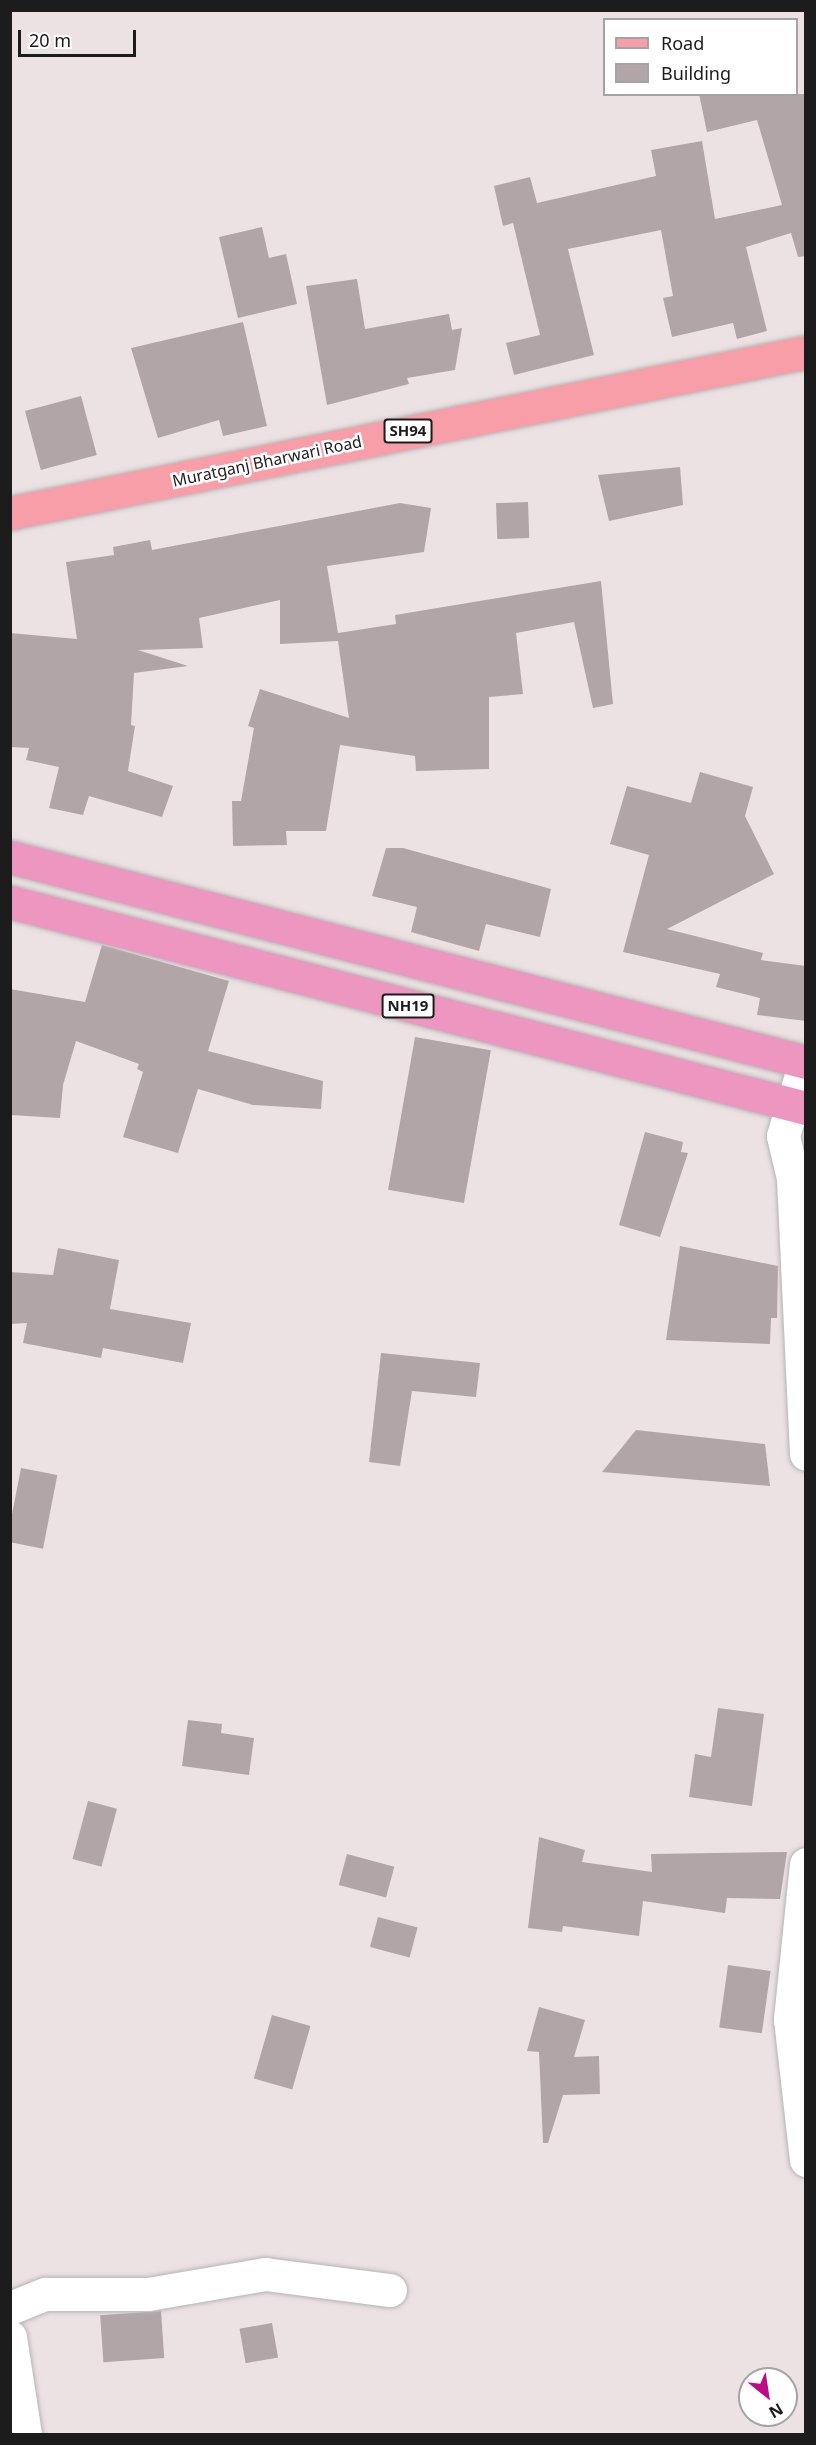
<!DOCTYPE html>
<style>
body{margin:0}
#map{position:relative;width:816px;height:2445px;overflow:hidden;background:#ede2e3;font-family:"Noto Sans",sans-serif}
div>[style]{position:absolute}
[style*='--x']{left:calc(var(--x)*1px);top:calc(var(--y)*1px);width:calc(var(--w)*1px);rotate:calc(var(--a)*1deg)}
.building>*{inset:0;background:#b2a5a8;transform-origin:0 0}
.roads{filter:drop-shadow(0 0 2px #b5b5b5) drop-shadow(0 0 2px #b5b5b5)}
.minor>*{height:33px;margin:-16.5px;padding:0 16.5px;transform-origin:16.5px;border-radius:16.5px;background:#fff}
.primary>*{height:33px;margin:-16.5px;padding:0 16.5px;transform-origin:16.5px;border-radius:16.5px;background:#f79ea8}
.trunk>*{height:33px;margin:-16.5px;padding:0 16.5px;transform-origin:16.5px;border-radius:16.5px;background:#ec96c0}
span{translate:-50% -50%;white-space:nowrap;text-align:center;line-height:1.15;-webkit-text-stroke:5px #fff;paint-order:stroke}
.shield-label span{padding:2px 4px;background:#fff;border:2px solid;border-radius:4px;-webkit-text-stroke-width:0}
.shield-label{font-size:15px;color:#1c1c1c;font-weight:700}
.street-label{font-size:16px;color:#1c1c1c}
.frame{position:absolute;inset:0;border:12px solid #1c1c1c;pointer-events:none}
.legend{position:absolute;left:603px;top:18px;width:195px;height:78px;box-sizing:border-box;background:#fff;border:2px solid #a4a4a4;margin:0;padding:8px 10px;list-style:none;font-size:18px;color:#1c1c1c}
.legend li{display:flex;align-items:center;gap:12px;height:30px}
.legend b{width:30px;border:2px solid #a4a4a4}
.north{position:absolute;left:738px;top:2367px;width:60px;height:60px;box-sizing:border-box;background:#fff;border:2px solid #a4a4a4;border-radius:50%;rotate:150deg;font-size:16px;font-weight:700;line-height:24px;text-align:center;color:#1c1c1c}
.north::after{content:'';display:block;margin:auto;width:21px;height:27px;background:#be0a86;clip-path:polygon(50% 0,100% 100%,50% 72%,0 100%)}
.scale{position:absolute;left:18px;top:30px;width:118px;height:27px;box-sizing:border-box;border:3px solid #1c1c1c;border-top:0;padding-left:8px;font-size:18px;line-height:21px;white-space:nowrap;color:#1c1c1c;-webkit-text-stroke:4px #fff;paint-order:stroke}
</style>
<div id="map">
<div class="building">
<i style="clip-path:polygon(699px 94px,806px 94px,806px 256px,798px 257px,791px 233px,746px 247px,767px 331px,737px 339px,733px 323px,672px 337px,663px 298px,673px 296px,661px 230px,568px 249px,594px 355px,514px 375px,506px 343px,540px 335px,513px 223px,503px 226px,494px 186px,530px 177px,537px 203px,656px 176px,651px 150px,702px 141px,715px 219px,782px 205px,757px 120px,707px 132px)"></i>
<i style="clip-path:polygon(262px 227px,269px 258px,286px 254px,297px 304px,238px 318px,219px 237px)"></i>
<i style="clip-path:polygon(357px 279px,365px 329px,449px 314px,452px 330px,462px 328px,455px 370px,407px 378px,409px 384px,327px 405px,306px 286px)"></i>
<i style="clip-path:polygon(243px 322px,267px 426px,223px 436px,219px 420px,158px 438px,131px 348px)"></i>
<i style="left:81px;top:396px;width:61px;height:58px;rotate:75deg"></i>
<i style="clip-path:polygon(680px 467px,683px 505px,609px 521px,598px 475px)"></i>
<i style="left:528px;top:502px;width:36px;height:32px;rotate:88deg"></i>
<i style="clip-path:polygon(400px 503px,431px 508px,424px 552px,327px 566px,338px 633px,396px 624px,395px 615px,601px 581px,613px 704px,593px 708px,574px 622px,516px 633px,523px 694px,489px 697px,489px 769px,416px 771px,415px 756px,340px 745px,326px 831px,286px 831px,287px 845px,233px 846px,232px 801px,241px 801px,254px 728px,248px 726px,260px 689px,349px 718px,338px 641px,280px 644px,280px 600px,199px 618px,203px 648px,138px 650px,188px 666px,134px 673px,131px 725px,135px 726px,128px 771px,173px 786px,162px 817px,89px 796px,83px 815px,49px 808px,59px 767px,26px 760px,29px 748px,10px 747px,10px 633px,77px 639px,66px 562px,114px 555px,113px 547px,150px 540px,152px 550px)"></i>
<i style="clip-path:polygon(700px 772px,753px 787px,745px 816px,774px 874px,667px 929px,763px 953px,761px 960px,806px 966px,806px 1021px,757px 1015px,760px 998px,716px 987px,720px 974px,623px 952px,649px 855px,610px 844px,627px 786px,691px 803px)"></i>
<i style="clip-path:polygon(386px 848px,403px 848px,551px 889px,540px 937px,486px 924px,479px 951px,411px 932px,417px 907px,372px 896px)"></i>
<i style="clip-path:polygon(102px 945px,229px 981px,208px 1051px,323px 1081px,321px 1109px,253px 1105px,198px 1089px,178px 1153px,123px 1137px,143px 1072px,137px 1069px,139px 1064px,76px 1041px,63px 1085px,60px 1118px,10px 1115px,10px 989px,85px 1002px)"></i>
<i style="left:415px;top:1037px;width:77px;height:155px;rotate:10deg"></i>
<i style="clip-path:polygon(645px 1132px,683px 1142px,681px 1152px,688px 1153px,660px 1237px,619px 1225px)"></i>
<i style="clip-path:polygon(680px 1246px,778px 1266px,777px 1318px,771px 1318px,770px 1344px,666px 1340px)"></i>
<i style="clip-path:polygon(58px 1248px,119px 1260px,110px 1309px,191px 1323px,183px 1363px,103px 1348px,101px 1358px,23px 1343px,27px 1323px,10px 1324px,10px 1272px,53px 1275px)"></i>
<i style="clip-path:polygon(381px 1353px,480px 1363px,476px 1397px,412px 1391px,400px 1466px,369px 1462px)"></i>
<i style="clip-path:polygon(636px 1430px,765px 1444px,770px 1486px,602px 1472px)"></i>
<i style="left:21px;top:1468px;width:37px;height:75px;rotate:11deg"></i>
<i style="clip-path:polygon(718px 1708px,764px 1714px,752px 1806px,689px 1797px,695px 1754px,711px 1757px)"></i>
<i style="clip-path:polygon(188px 1720px,222px 1724px,221px 1733px,254px 1738px,249px 1775px,182px 1766px)"></i>
<i style="left:88px;top:1801px;width:30px;height:60px;rotate:15deg"></i>
<i style="clip-path:polygon(539px 1837px,585px 1850px,582px 1862px,652px 1872px,651px 1854px,787px 1852px,780px 1899px,727px 1898px,725px 1913px,643px 1901px,639px 1936px,563px 1926px,562px 1932px,528px 1928px)"></i>
<i style="left:347px;top:1854px;width:49px;height:32px;rotate:15deg"></i>
<i style="left:378px;top:1917px;width:41px;height:31px;rotate:15deg"></i>
<i style="left:728px;top:1965px;width:43px;height:63px;rotate:8deg"></i>
<i style="clip-path:polygon(539px 2007px,585px 2020px,574px 2057px,599px 2056px,600px 2094px,563px 2095px,548px 2143px,543px 2143px,539px 2052px,527px 2051px)"></i>
<i style="left:272px;top:2015px;width:40px;height:66px;rotate:16deg"></i>
<i style="left:161px;top:2311px;width:47px;height:61px;rotate:86deg"></i>
<i style="left:272px;top:2323px;width:35px;height:33px;rotate:80deg"></i>
</div>
<div class="roads">
<div class="minor">
<i style="--x:805;--y:1062;--w:77;--a:106.6"></i>
<i style="--x:783;--y:1136;--w:43;--a:76.6"></i>
<i style="--x:793;--y:1178;--w:276;--a:87.3"></i>
<i style="--x:806;--y:1864;--w:156;--a:95.9"></i>
<i style="--x:790;--y:2019;--w:142;--a:83.5"></i>
<i style="--x:10;--y:2308;--w:38;--a:-22"></i>
<i style="--x:45;--y:2294;--w:103;--a:0"></i>
<i style="--x:148;--y:2294;--w:119;--a:-9.7"></i>
<i style="--x:265;--y:2274;--w:126;--a:7.3"></i>
<i style="--x:10;--y:2337;--w:98;--a:81.2"></i>
</div>
<div class="primary">
<i style="--x:10;--y:513;--w:812;--a:-11.43"></i>
</div>
<div class="trunk">
<i style="--x:10;--y:857;--w:822;--a:14.44"></i>
<i style="--x:10;--y:902;--w:822;--a:14.51"></i>
</div>
</div>
<div class="shield-label">
<span style="left:408px;top:431px">SH94</span>
<span style="left:408px;top:1006px">NH19</span>
</div>
<div class="street-label">
<span style="left:267px;top:461px;rotate:-12deg">Muratganj Bharwari Road</span>
</div>
<div class="frame"></div>
<ul class="legend">
<li><b style="height:8px;background:#f79ea8"></b>Road</li>
<li><b style="height:16px;background:#b2a5a8"></b>Building</li>
</ul>
<div class="north">N</div>
<div class="scale">20 m</div>
</div>
